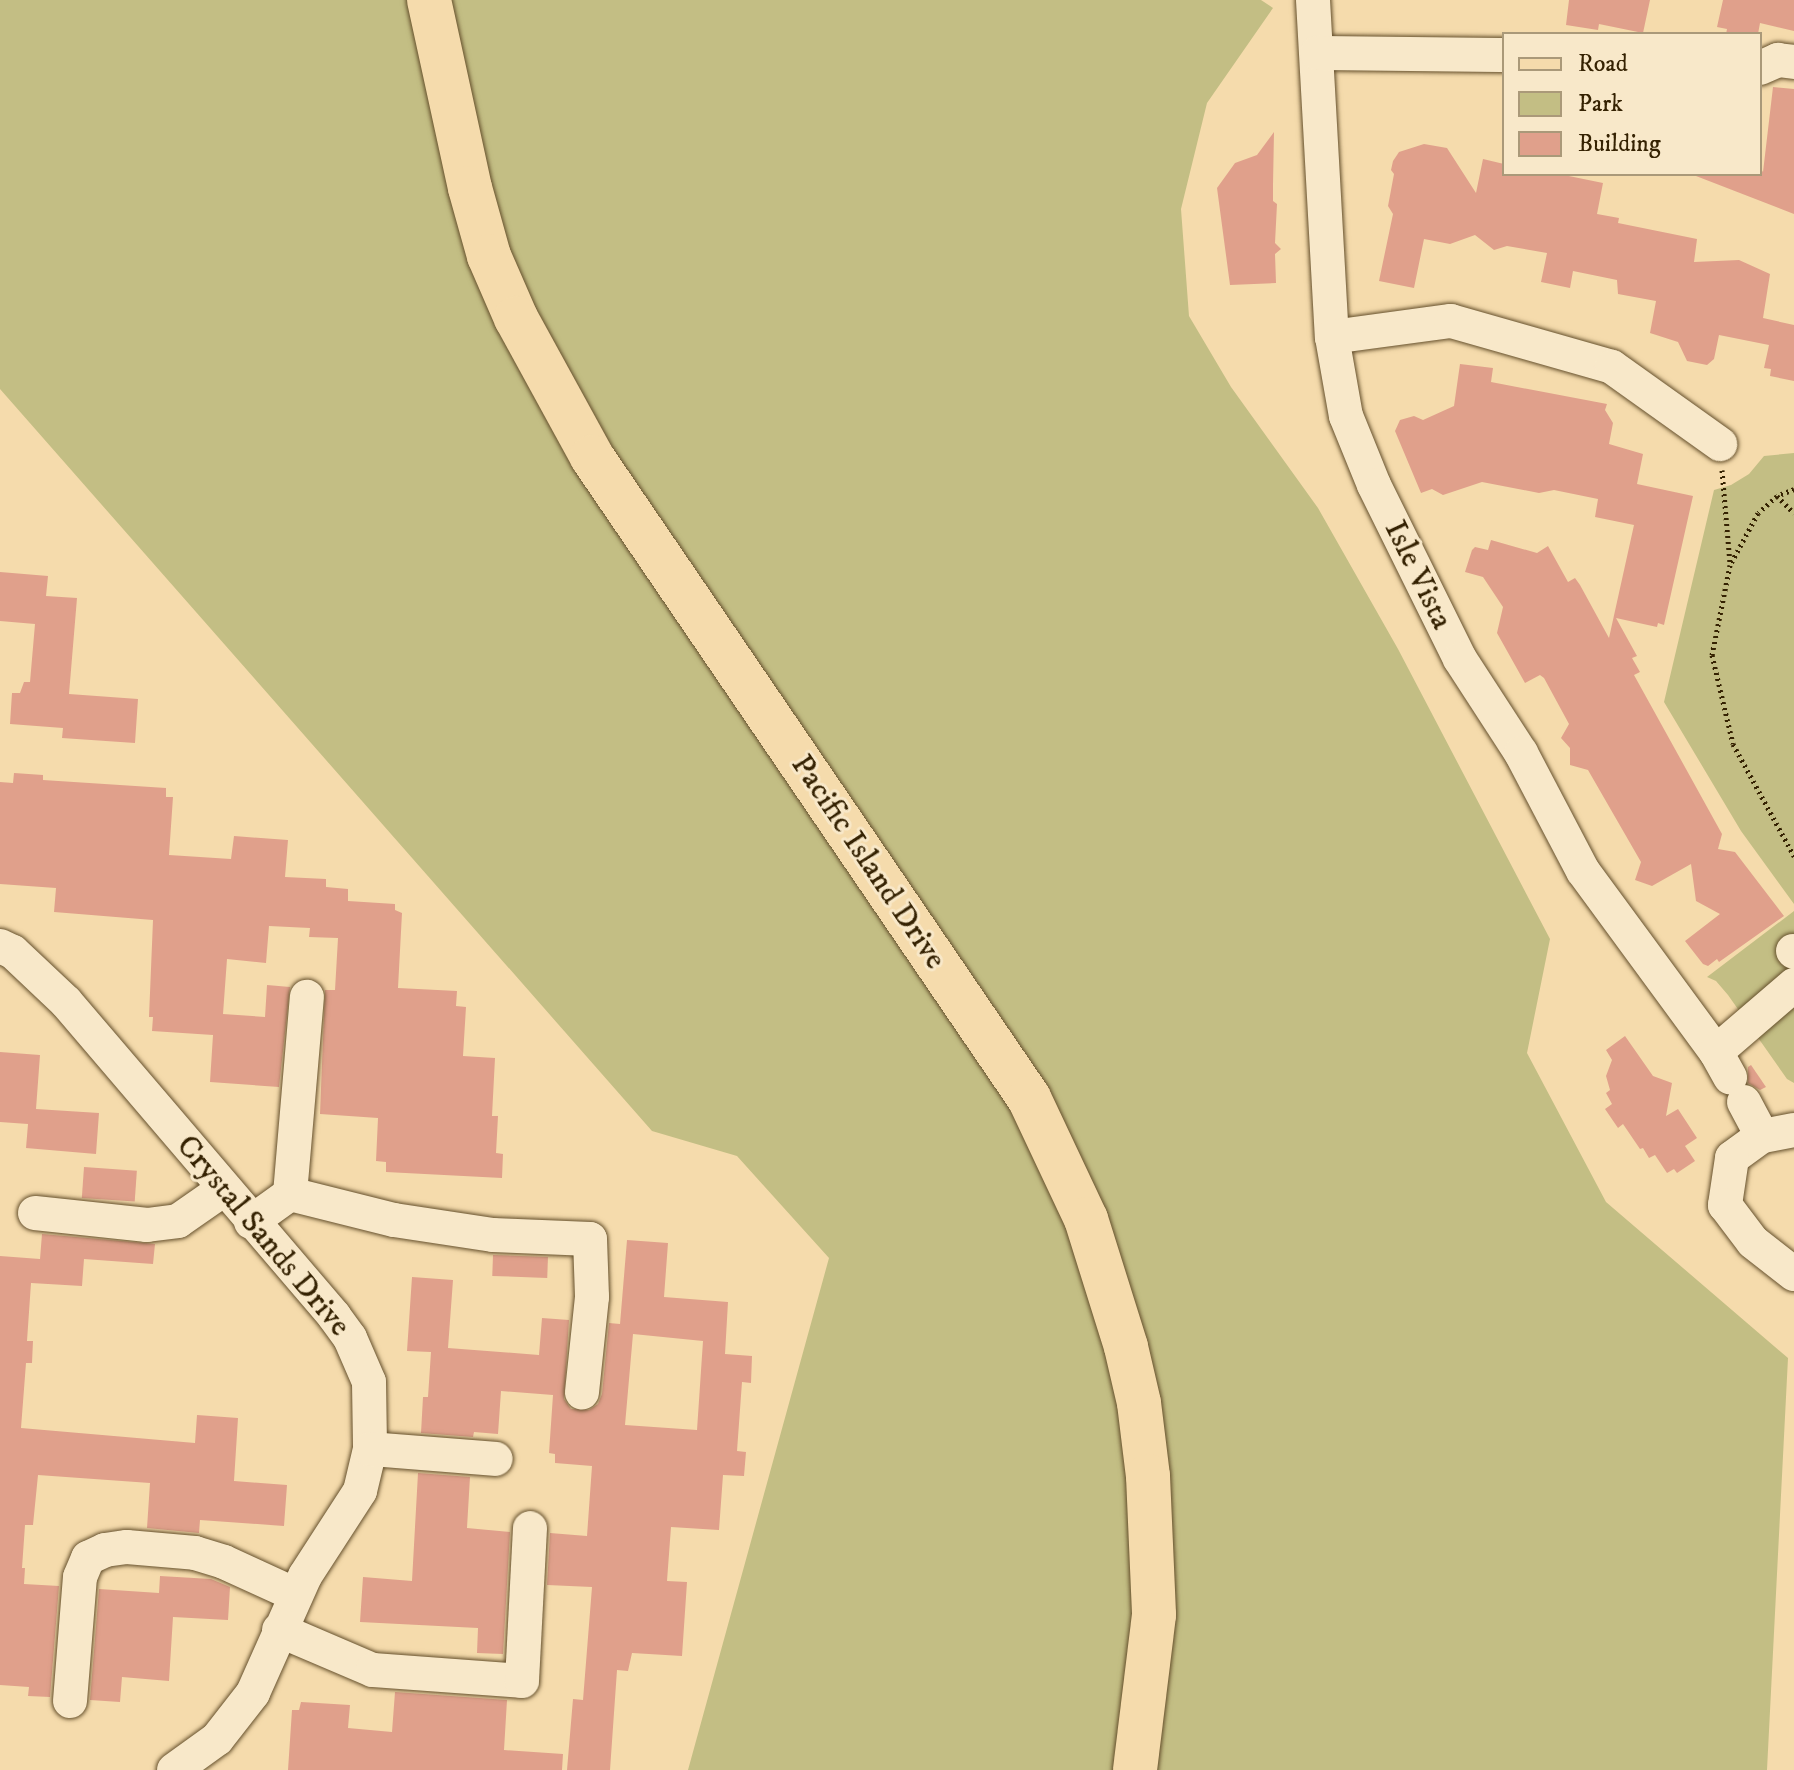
<!DOCTYPE html>
<style>
body{margin:0}
#map{position:relative;width:1794px;height:1770px;overflow:hidden;background:#f5dbac;font-family:"IM FELL DW Pica",serif}
div>[style]{position:absolute}
[style*='--x']{left:calc(var(--x)*1px);top:calc(var(--y)*1px);width:calc(var(--w)*1px);rotate:calc(var(--a)*1deg)}
.green>*{inset:0;background:#c3be84}
.building>*{inset:0;background:#e0a08b;transform-origin:0 0}
.path>*{height:5px;margin-top:-2.5px;transform-origin:0;background:repeating-linear-gradient(90deg,#352202 0 2px,transparent 0 6px)}
.roads{filter:drop-shadow(0 0 2px #65502c) drop-shadow(0 0 2px #65502c)}
.minor>*{height:34px;margin:-17px;padding:0 17px;transform-origin:17px;border-radius:17px;background:#f8e8c9}
.major>*{height:44px;margin:-22px;padding:0 22px;transform-origin:22px;border-radius:22px;background:#f5dbac}
span{translate:-50% -50%;white-space:nowrap;text-align:center;line-height:1.15;-webkit-text-stroke:6px #f8e8c9;paint-order:stroke}
.street-label{font-size:32px;color:#352202}
.legend{position:absolute;left:1502px;top:32px;width:260px;height:144px;box-sizing:border-box;background:#f8e8c9;border:2px solid #aa9979;margin:0;padding:10px 14px;list-style:none;font-size:24px;color:#352202}
.legend li{display:flex;align-items:center;gap:16px;height:40px}
.legend b{width:40px;border:2px solid #aa9979}
</style>
<div id="map">
<div class="green">
<i style="clip-path:polygon(0 0,1261px 0,1273px 8px,1207px 103px,1181px 209px,1189px 316px,1231px 387px,1318px 508px,1398px 649px,1550px 939px,1527px 1053px,1606px 1202px,1788px 1358px,1767px 1770px,688px 1770px,829px 1258px,737px 1156px,652px 1131px,0 389px)"></i>
<i style="clip-path:polygon(1794px 453px,1794px 904px,1741px 831px,1664px 702px,1714px 490px,1731px 485px,1749px 474px,1764px 456px)"></i>
<i style="clip-path:polygon(1794px 911px,1794px 1083px,1787px 1079px,1728px 995px,1716px 981px,1707px 977px)"></i>
</div>
<div class="building">
<i style="clip-path:polygon(1569px 0,1650px 0,1643px 33px,1599px 24px,1598px 30px,1566px 25px)"></i>
<i style="clip-path:polygon(1723px 0,1794px 0,1794px 31px,1760px 23px,1758px 34px,1726px 34px,1727px 29px,1717px 27px)"></i>
<i style="clip-path:polygon(1773px 87px,1794px 89px,1794px 214px,1696px 176px,1760px 174px,1761px 169px,1763px 172px)"></i>
<i style="clip-path:polygon(1274px 132px,1273px 185px,1273px 201px,1277px 204px,1275px 243px,1281px 249px,1275px 254px,1276px 283px,1230px 285px,1217px 188px,1235px 163px,1257px 155px)"></i>
<i style="clip-path:polygon(1424px 144px,1447px 148px,1476px 193px,1483px 159px,1504px 164px,1504px 174px,1559px 174px,1603px 183px,1597px 214px,1619px 218px,1618px 223px,1697px 239px,1694px 262px,1739px 260px,1770px 274px,1763px 318px,1794px 325px,1794px 381px,1770px 376px,1771px 369px,1764px 368px,1769px 345px,1719px 335px,1714px 359px,1707px 365px,1687px 361px,1678px 342px,1650px 333px,1656px 301px,1618px 294px,1617px 280px,1573px 271px,1570px 288px,1541px 282px,1547px 253px,1507px 246px,1494px 250px,1475px 235px,1450px 244px,1424px 239px,1414px 288px,1379px 281px,1393px 214px,1388px 206px,1394px 174px,1391px 170px,1393px 161px,1399px 152px)"></i>
<i style="clip-path:polygon(1460px 364px,1493px 368px,1491px 382px,1607px 404px,1605px 410px,1613px 423px,1609px 444px,1643px 454px,1637px 484px,1693px 496px,1664px 625px,1658px 623px,1657px 627px,1616px 618px,1637px 656px,1632px 658px,1640px 672px,1634px 675px,1722px 834px,1718px 849px,1735px 852px,1784px 916px,1719px 962px,1717px 959px,1708px 966px,1703px 964px,1685px 941px,1720px 914px,1696px 901px,1691px 864px,1652px 886px,1635px 880px,1641px 862px,1588px 770px,1570px 765px,1570px 748px,1561px 738px,1569px 724px,1544px 678px,1540px 675px,1525px 683px,1497px 633px,1503px 607px,1483px 577px,1465px 572px,1472px 550px,1475px 547px,1488px 550px,1491px 540px,1537px 553px,1548px 546px,1568px 582px,1575px 578px,1580px 585px,1609px 638px,1634px 525px,1595px 517px,1598px 499px,1554px 490px,1539px 493px,1482px 482px,1443px 495px,1432px 489px,1421px 493px,1395px 431px,1400px 420px,1414px 416px,1423px 420px,1454px 406px)"></i>
<i style="clip-path:polygon(0 572px,48px 576px,46px 596px,77px 598px,69px 694px,138px 699px,135px 743px,62px 738px,63px 728px,10px 724px,12px 693px,20px 693px,24px 682px,30px 682px,35px 624px,0 621px)"></i>
<i style="clip-path:polygon(14px 773px,43px 775px,43px 780px,166px 788px,166px 797px,173px 797px,169px 855px,231px 859px,234px 836px,288px 840px,285px 877px,326px 879px,326px 887px,348px 889px,348px 901px,395px 904px,395px 910px,402px 913px,398px 988px,457px 991px,456px 1006px,466px 1007px,463px 1056px,495px 1058px,492px 1116px,498px 1116px,496px 1153px,503px 1154px,502px 1178px,386px 1172px,386px 1162px,376px 1161px,378px 1118px,320px 1114px,325px 990px,335px 990px,338px 938px,309px 937px,310px 928px,269px 926px,266px 963px,227px 959px,223px 1014px,265px 1017px,267px 985px,290px 987px,279px 1087px,210px 1082px,213px 1035px,152px 1031px,153px 1017px,149px 1017px,153px 920px,54px 912px,56px 888px,0 884px,0 782px,13px 783px)"></i>
<i style="clip-path:polygon(1625px 1036px,1653px 1076px,1672px 1083px,1666px 1116px,1678px 1109px,1697px 1138px,1685px 1146px,1695px 1161px,1677px 1173px,1674px 1169px,1667px 1173px,1655px 1155px,1649px 1158px,1643px 1148px,1640px 1149px,1623px 1124px,1618px 1128px,1605px 1109px,1612px 1104px,1606px 1093px,1610px 1090px,1606px 1076px,1612px 1060px,1606px 1050px)"></i>
<i style="clip-path:polygon(0 1052px,40px 1055px,36px 1109px,99px 1113px,96px 1154px,26px 1148px,28px 1124px,0 1122px)"></i>
<i style="clip-path:polygon(1751px 1065px,1766px 1087px,1760px 1090px,1748px 1083px,1748px 1067px)"></i>
<i style="left:84px;top:1167px;width:53px;height:31px;rotate:4deg"></i>
<i style="clip-path:polygon(42px 1234px,155px 1244px,153px 1264px,84px 1259px,82px 1286px,31px 1283px,27px 1341px,33px 1341px,32px 1363px,26px 1363px,21px 1428px,195px 1443px,197px 1415px,238px 1418px,234px 1481px,287px 1485px,284px 1526px,200px 1520px,199px 1533px,147px 1528px,150px 1483px,38px 1475px,33px 1525px,25px 1525px,22px 1568px,25px 1568px,24px 1584px,59px 1586px,50px 1697px,28px 1696px,29px 1687px,0 1685px,0 1256px,40px 1259px)"></i>
<i style="clip-path:polygon(evenodd,627px 1240px,668px 1243px,664px 1297px,728px 1302px,725px 1354px,752px 1356px,751px 1383px,742px 1382px,737px 1451px,746px 1452px,744px 1476px,723px 1475px,719px 1530px,671px 1527px,667px 1581px,687px 1582px,682px 1656px,632px 1653px,628px 1671px,617px 1670px,610px 1770px,567px 1770px,573px 1699px,583px 1700px,592px 1587px,547px 1585px,550px 1533px,587px 1536px,592px 1466px,555px 1463px,555px 1454px,549px 1453px,553px 1395px,501px 1391px,498px 1434px,474px 1432px,473px 1437px,421px 1433px,423px 1397px,428px 1397px,431px 1352px,407px 1351px,412px 1277px,453px 1280px,448px 1348px,539px 1355px,542px 1318px,569px 1320px,564px 1399px,571px 1409px,589px 1410px,598px 1404px,602px 1394px,609px 1323px,620px 1324px,627px 1240px,633px 1334px,703px 1341px,697px 1430px,625px 1425px,633px 1334px)"></i>
<i style="left:493px;top:1255px;width:55px;height:21px;rotate:2deg"></i>
<i style="clip-path:polygon(418px 1473px,470px 1477px,467px 1528px,510px 1532px,503px 1654px,477px 1653px,478px 1628px,360px 1622px,363px 1577px,412px 1581px)"></i>
<i style="clip-path:polygon(160px 1576px,211px 1579px,230px 1587px,228px 1620px,173px 1617px,169px 1681px,122px 1677px,120px 1702px,90px 1700px,99px 1589px,159px 1593px)"></i>
<i style="clip-path:polygon(395px 1692px,507px 1700px,504px 1750px,563px 1754px,562px 1770px,288px 1770px,292px 1710px,299px 1710px,301px 1702px,350px 1705px,348px 1728px,392px 1732px)"></i>
</div>
<div class="path">
<i style="--x:1722;--y:470;--w:94;--a:85.1"></i>
<i style="--x:1794;--y:489;--w:18;--a:158"></i>
<i style="--x:1777;--y:496;--w:25;--a:138"></i>
<i style="--x:1758;--y:513;--w:59;--a:118.3"></i>
<i style="--x:1730;--y:565;--w:92;--a:101.3"></i>
<i style="--x:1712;--y:655;--w:91;--a:76.7"></i>
<i style="--x:1733;--y:744;--w:128;--a:61.4"></i>
<i style="--x:1777;--y:496;--w:24;--a:45"></i>
</div>
<div class="roads">
<div class="minor">
<i style="--x:1313;--y:0;--w:338;--a:86.8"></i>
<i style="--x:1332;--y:337;--w:80;--a:80"></i>
<i style="--x:1346;--y:416;--w:74;--a:67.9"></i>
<i style="--x:1374;--y:485;--w:194;--a:63.7"></i>
<i style="--x:1460;--y:659;--w:112;--a:57"></i>
<i style="--x:1521;--y:753;--w:133;--a:62.3"></i>
<i style="--x:1583;--y:871;--w:225;--a:53.7"></i>
<i style="--x:1716;--y:1052;--w:29;--a:61"></i>
<i style="--x:1317;--y:53;--w:187;--a:0.6"></i>
<i style="--x:1760;--y:68;--w:20;--a:-24"></i>
<i style="--x:1778;--y:60;--w:16;--a:7"></i>
<i style="--x:1332;--y:337;--w:120;--a:-7.7"></i>
<i style="--x:1451;--y:321;--w:167;--a:15.9"></i>
<i style="--x:1612;--y:367;--w:133;--a:35.5"></i>
<i style="--x:0;--y:946;--w:14;--a:25"></i>
<i style="--x:13;--y:952;--w:73;--a:43.3"></i>
<i style="--x:66;--y:1002;--w:413;--a:49.5"></i>
<i style="--x:334;--y:1316;--w:27;--a:54"></i>
<i style="--x:350;--y:1338;--w:48;--a:66.6"></i>
<i style="--x:369;--y:1382;--w:67;--a:89.1"></i>
<i style="--x:370;--y:1449;--w:43;--a:103.4"></i>
<i style="--x:360;--y:1491;--w:101;--a:122.9"></i>
<i style="--x:305;--y:1576;--w:128;--a:114"></i>
<i style="--x:253;--y:1693;--w:58;--a:128"></i>
<i style="--x:217;--y:1739;--w:53;--a:144.2"></i>
<i style="--x:1793;--y:951;--w:1;--a:45"></i>
<i style="--x:1716;--y:1052;--w:103;--a:-40.7"></i>
<i style="--x:1744;--y:1102;--w:38;--a:62"></i>
<i style="--x:1794;--y:1130;--w:33;--a:169"></i>
<i style="--x:1762;--y:1136;--w:37;--a:144"></i>
<i style="--x:1732;--y:1158;--w:48;--a:98.5"></i>
<i style="--x:1725;--y:1205;--w:46;--a:52.9"></i>
<i style="--x:1753;--y:1242;--w:52;--a:38"></i>
<i style="--x:290;--y:1194;--w:198;--a:-85.1"></i>
<i style="--x:35;--y:1213;--w:113;--a:6.1"></i>
<i style="--x:147;--y:1225;--w:31;--a:-7"></i>
<i style="--x:178;--y:1221;--w:56;--a:-34.8"></i>
<i style="--x:251;--y:1222;--w:48;--a:-35.7"></i>
<i style="--x:290;--y:1194;--w:107;--a:14"></i>
<i style="--x:394;--y:1220;--w:100;--a:8.6"></i>
<i style="--x:493;--y:1235;--w:97;--a:2.4"></i>
<i style="--x:590;--y:1239;--w:58;--a:88"></i>
<i style="--x:592;--y:1297;--w:96;--a:96"></i>
<i style="--x:370;--y:1449;--w:126;--a:4.5"></i>
<i style="--x:279;--y:1630;--w:102;--a:23.1"></i>
<i style="--x:373;--y:1670;--w:149;--a:4.2"></i>
<i style="--x:522;--y:1681;--w:153;--a:-87"></i>
<i style="--x:70;--y:1701;--w:124;--a:-85.4"></i>
<i style="--x:80;--y:1577;--w:21;--a:-67"></i>
<i style="--x:88;--y:1558;--w:19;--a:-25"></i>
<i style="--x:105;--y:1550;--w:22;--a:-8"></i>
<i style="--x:127;--y:1547;--w:68;--a:5"></i>
<i style="--x:195;--y:1553;--w:30;--a:17"></i>
<i style="--x:224;--y:1562;--w:79;--a:24.6"></i>
</div>
<div class="major">
<i style="--x:429;--y:0;--w:192;--a:77.7"></i>
<i style="--x:470;--y:188;--w:71;--a:74.4"></i>
<i style="--x:489;--y:256;--w:68;--a:66.5"></i>
<i style="--x:516;--y:318;--w:158;--a:61.3"></i>
<i style="--x:592;--y:457;--w:776;--a:55.72"></i>
<i style="--x:1029;--y:1098;--w:134;--a:64.8"></i>
<i style="--x:1086;--y:1219;--w:134;--a:72.6"></i>
<i style="--x:1126;--y:1347;--w:57;--a:76.9"></i>
<i style="--x:1139;--y:1403;--w:74;--a:83"></i>
<i style="--x:1148;--y:1476;--w:139;--a:87.5"></i>
<i style="--x:1154;--y:1615;--w:156;--a:97"></i>
</div>
</div>
<div class="street-label">
<span style="left:1418px;top:575px;rotate:64deg">Isle Vista</span>
<span style="left:868px;top:862px;rotate:56deg">Pacific Island Drive</span>
<span style="left:263px;top:1236px;rotate:50deg">Crystal Sands Drive</span>
</div>
<ul class="legend">
<li><b style="height:10px;background:#f5dbac"></b>Road</li>
<li><b style="height:22px;background:#c3be84"></b>Park</li>
<li><b style="height:22px;background:#e0a08b"></b>Building</li>
</ul>
</div>
